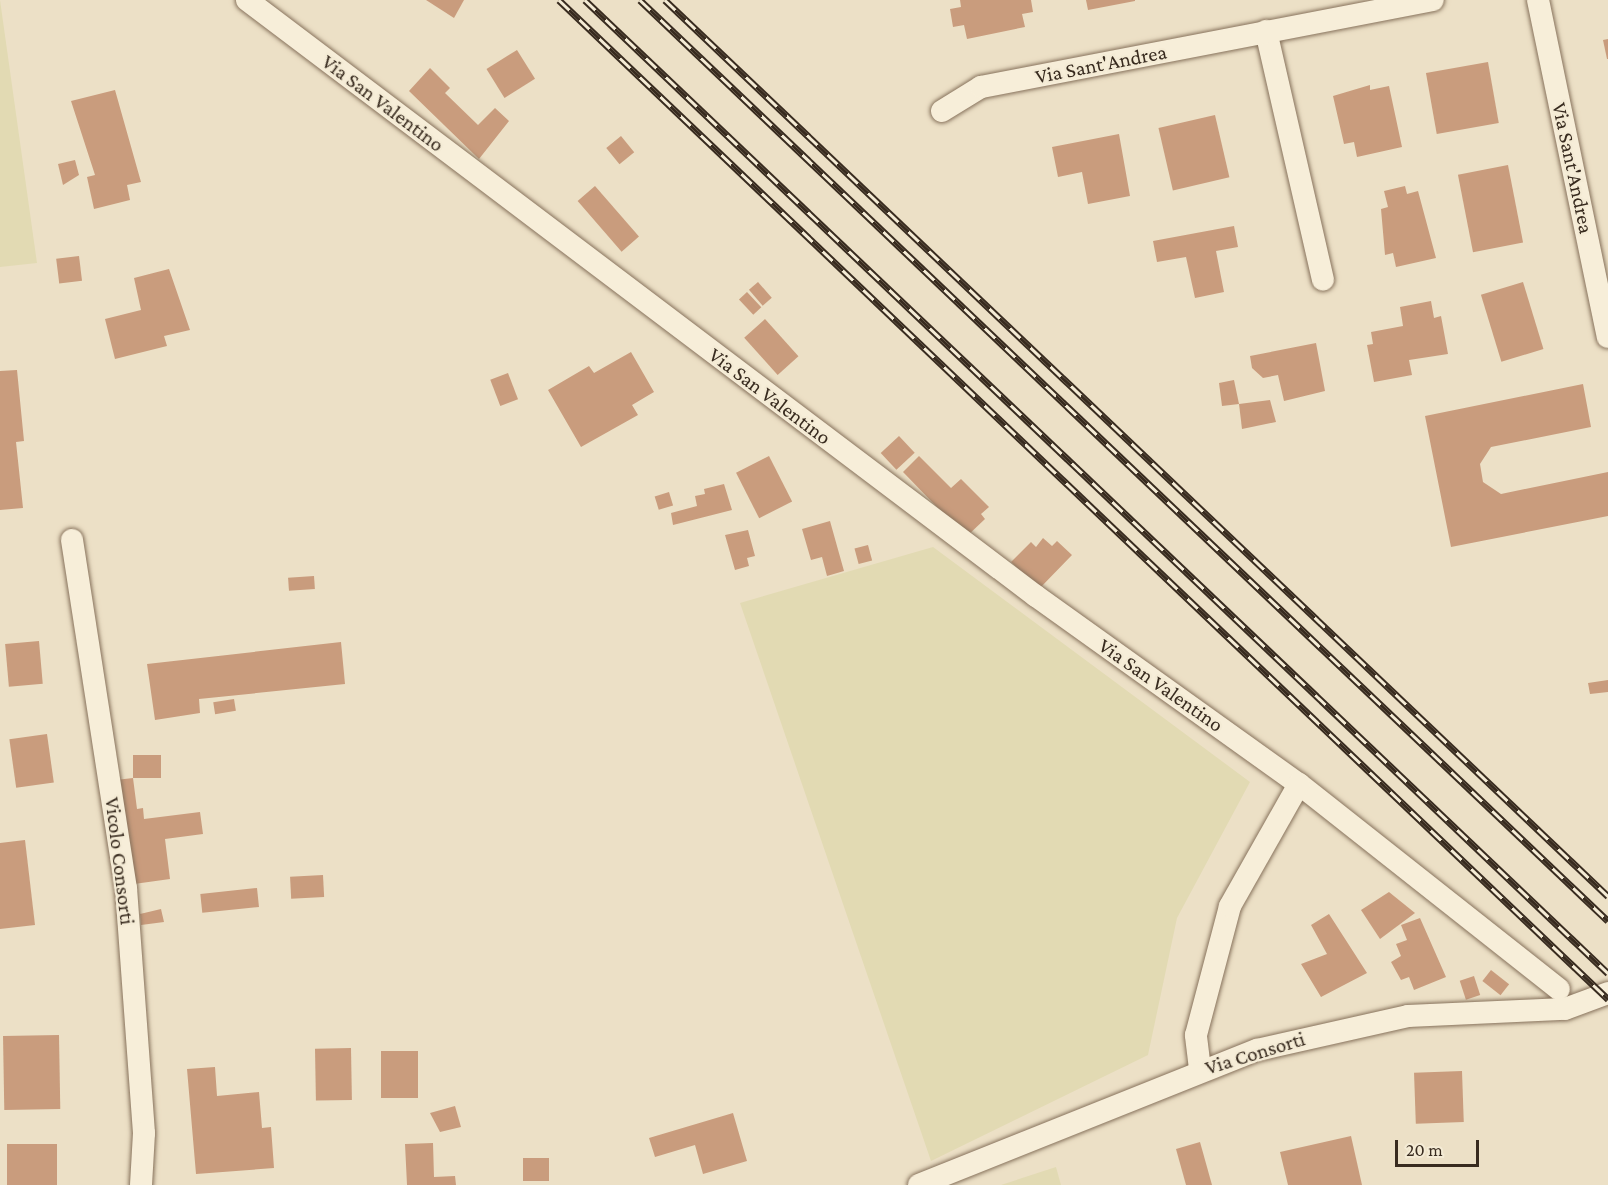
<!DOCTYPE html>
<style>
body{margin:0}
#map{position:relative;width:1608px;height:1185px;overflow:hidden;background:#ece0c6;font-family:"Crimson Pro",serif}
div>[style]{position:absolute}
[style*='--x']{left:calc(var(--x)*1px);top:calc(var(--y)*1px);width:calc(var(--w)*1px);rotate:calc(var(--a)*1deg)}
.farmland>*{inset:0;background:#e2dab3}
.building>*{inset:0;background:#c99c7d;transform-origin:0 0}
.roads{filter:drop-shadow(0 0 2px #87725c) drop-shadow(0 0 2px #87725c)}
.minor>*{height:22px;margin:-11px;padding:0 11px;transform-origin:11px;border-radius:11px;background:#f7eed9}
.rail>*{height:7px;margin-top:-3.5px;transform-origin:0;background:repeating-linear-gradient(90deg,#f4ebd5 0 14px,#382b1f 0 28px);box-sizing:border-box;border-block:2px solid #382b1f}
span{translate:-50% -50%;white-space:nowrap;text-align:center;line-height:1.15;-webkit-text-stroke:4.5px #f4ebd5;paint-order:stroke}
.street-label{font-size:21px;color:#382b1f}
.scale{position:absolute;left:1395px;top:1140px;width:84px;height:27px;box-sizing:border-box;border:3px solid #382b1f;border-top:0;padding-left:8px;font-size:18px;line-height:21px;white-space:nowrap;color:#382b1f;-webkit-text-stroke:4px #f4ebd5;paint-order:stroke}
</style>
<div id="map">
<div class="farmland">
<i style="clip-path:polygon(0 0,37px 263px,0 267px)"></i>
<i style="clip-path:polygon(933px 547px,1250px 782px,1177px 918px,1148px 1055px,931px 1161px,740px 603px)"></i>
<i style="clip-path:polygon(1056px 1167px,1061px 1185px,1001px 1185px)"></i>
</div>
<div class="building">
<i style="clip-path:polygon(426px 0,464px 0,454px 18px)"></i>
<i style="clip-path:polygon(960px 0,1031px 0,1033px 12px,1022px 14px,1025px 27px,967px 39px,964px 25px,953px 27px,950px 9px,961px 7px)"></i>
<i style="clip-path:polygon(1086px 0,1135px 0,1135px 1px,1088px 10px)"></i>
<i style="clip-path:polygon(1608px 39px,1608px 59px,1607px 59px,1603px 40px)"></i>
<i style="left:517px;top:50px;width:34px;height:36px;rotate:58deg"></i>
<i style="left:1488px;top:62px;width:62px;height:63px;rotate:80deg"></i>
<i style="clip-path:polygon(430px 68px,450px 88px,445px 93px,478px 125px,495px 108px,509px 121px,479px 159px,409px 91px)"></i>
<i style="clip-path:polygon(1370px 85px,1370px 90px,1389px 86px,1402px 147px,1357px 157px,1354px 142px,1344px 144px,1333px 96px)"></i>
<i style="clip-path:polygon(115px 90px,141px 182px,127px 185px,130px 200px,94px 209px,87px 177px,95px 175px,71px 101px)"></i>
<i style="left:1215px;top:115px;width:64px;height:58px;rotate:77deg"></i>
<i style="clip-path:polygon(1119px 134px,1130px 196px,1088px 204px,1082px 172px,1058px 177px,1052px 147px)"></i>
<i style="left:621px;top:136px;width:21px;height:19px;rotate:51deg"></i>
<i style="clip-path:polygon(75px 160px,79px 175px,63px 185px,58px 164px)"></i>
<i style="left:1508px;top:165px;width:79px;height:51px;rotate:79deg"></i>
<i style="left:595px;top:186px;width:67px;height:23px;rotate:49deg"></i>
<i style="clip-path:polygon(1405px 186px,1407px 194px,1418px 191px,1436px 258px,1396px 267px,1393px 253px,1385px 255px,1381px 209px,1388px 207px,1384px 191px)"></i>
<i style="clip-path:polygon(1234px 226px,1238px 247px,1216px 251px,1224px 292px,1195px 298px,1186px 257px,1157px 262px,1153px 241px)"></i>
<i style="left:79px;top:256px;width:25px;height:23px;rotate:83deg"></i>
<i style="clip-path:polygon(169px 269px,190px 330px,164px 336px,167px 346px,115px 359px,105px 319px,141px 310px,134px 278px)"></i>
<i style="left:758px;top:282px;width:21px;height:12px;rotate:49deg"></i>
<i style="left:1523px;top:282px;width:70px;height:44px;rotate:73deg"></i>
<i style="left:747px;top:292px;width:21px;height:11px;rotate:47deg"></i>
<i style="clip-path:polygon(1431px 301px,1434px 318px,1441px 316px,1448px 354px,1409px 360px,1412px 375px,1374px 382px,1367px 345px,1373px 344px,1371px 332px,1403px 326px,1400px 307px)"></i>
<i style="left:765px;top:319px;width:50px;height:28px;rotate:48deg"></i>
<i style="clip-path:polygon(1316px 343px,1325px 391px,1284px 401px,1278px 375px,1263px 378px,1252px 368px,1250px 356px)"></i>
<i style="clip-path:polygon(631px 352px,654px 392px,632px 405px,638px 415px,581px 447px,548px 390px,589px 366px,594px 373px)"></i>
<i style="clip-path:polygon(17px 370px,24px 441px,16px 442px,23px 508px,0 510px,0 371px)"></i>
<i style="left:508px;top:373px;width:28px;height:19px;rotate:69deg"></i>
<i style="clip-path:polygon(1234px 380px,1239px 404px,1222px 406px,1219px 383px)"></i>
<i style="clip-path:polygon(1583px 384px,1591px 427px,1491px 447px,1480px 464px,1483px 482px,1501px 494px,1608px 472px,1608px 516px,1451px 547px,1425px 416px)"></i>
<i style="clip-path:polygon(1270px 400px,1276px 422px,1242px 429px,1239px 404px)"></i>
<i style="left:899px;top:436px;width:23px;height:25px;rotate:47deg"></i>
<i style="left:769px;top:456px;width:51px;height:37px;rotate:63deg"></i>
<i style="clip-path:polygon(919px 456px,951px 488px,961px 479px,989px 507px,981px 514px,985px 519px,966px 537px,903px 472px)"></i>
<i style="clip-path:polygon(724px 484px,732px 510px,673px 525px,671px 513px,697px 506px,695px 496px,705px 494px,704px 489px)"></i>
<i style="left:669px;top:492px;width:14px;height:15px;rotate:73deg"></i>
<i style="clip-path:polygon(830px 521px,844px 571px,827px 576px,822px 557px,811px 560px,802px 529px)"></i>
<i style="clip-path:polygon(748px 530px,755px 556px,747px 558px,749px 566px,735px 570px,725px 535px)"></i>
<i style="clip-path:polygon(1043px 538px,1052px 546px,1057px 541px,1072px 555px,1039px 589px,1011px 562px,1031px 542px,1036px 547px)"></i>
<i style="left:868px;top:545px;width:16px;height:14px;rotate:75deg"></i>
<i style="left:314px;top:576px;width:13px;height:26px;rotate:86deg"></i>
<i style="left:39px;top:641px;width:43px;height:34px;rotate:85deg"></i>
<i style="clip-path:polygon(341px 642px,345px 684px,199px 699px,200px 713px,155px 720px,147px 664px)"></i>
<i style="clip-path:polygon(1608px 680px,1608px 692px,1590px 694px,1588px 683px)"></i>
<i style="left:234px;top:699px;width:12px;height:21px;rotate:81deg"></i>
<i style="left:47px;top:734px;width:49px;height:38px;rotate:82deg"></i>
<i style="left:133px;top:755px;width:28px;height:23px"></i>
<i style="clip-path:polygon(133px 778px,137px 809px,143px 808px,144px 819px,200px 812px,203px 834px,165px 839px,170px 879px,134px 884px,116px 780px)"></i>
<i style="clip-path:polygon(25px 840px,35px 925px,0 929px,0 843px)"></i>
<i style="left:323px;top:875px;width:22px;height:33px;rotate:87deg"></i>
<i style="left:257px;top:888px;width:19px;height:57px;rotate:84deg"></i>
<i style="clip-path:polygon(1389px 892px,1415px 913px,1380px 939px,1361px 910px)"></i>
<i style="clip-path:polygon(161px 909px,164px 922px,141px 925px,140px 914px)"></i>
<i style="clip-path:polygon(1329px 914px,1367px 973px,1321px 997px,1301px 964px,1327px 954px,1311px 925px)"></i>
<i style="clip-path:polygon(1420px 918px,1446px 977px,1414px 990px,1409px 977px,1401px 980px,1391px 962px,1401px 956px,1396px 944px,1407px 940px,1401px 925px)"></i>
<i style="left:1491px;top:970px;width:23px;height:14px;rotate:38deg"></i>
<i style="left:1474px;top:976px;width:20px;height:15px;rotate:72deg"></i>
<i style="left:59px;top:1035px;width:74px;height:56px;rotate:89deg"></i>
<i style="left:351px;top:1048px;width:52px;height:36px;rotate:89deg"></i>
<i style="left:381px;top:1051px;width:37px;height:47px"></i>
<i style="clip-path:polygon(215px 1067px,217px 1096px,259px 1092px,262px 1128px,271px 1127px,274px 1168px,196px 1174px,187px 1069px)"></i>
<i style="left:1462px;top:1071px;width:51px;height:48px;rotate:88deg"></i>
<i style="clip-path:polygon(455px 1106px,461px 1127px,440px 1132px,430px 1113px)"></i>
<i style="clip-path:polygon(733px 1113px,747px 1161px,703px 1174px,695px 1145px,655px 1157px,649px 1138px)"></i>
<i style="clip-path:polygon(1351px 1136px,1362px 1185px,1288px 1185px,1280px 1152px)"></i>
<i style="clip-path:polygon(1200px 1142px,1212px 1185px,1186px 1185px,1176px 1149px)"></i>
<i style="clip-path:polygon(433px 1143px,434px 1177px,455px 1176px,456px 1185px,407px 1185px,405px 1144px)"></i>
<i style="left:7px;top:1144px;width:50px;height:41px"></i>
<i style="left:523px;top:1158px;width:26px;height:23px"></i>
</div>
<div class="roads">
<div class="minor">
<i style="--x:247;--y:0;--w:989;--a:37.07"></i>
<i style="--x:1036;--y:596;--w:323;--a:35.6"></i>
<i style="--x:1299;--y:784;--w:331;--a:38.3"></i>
<i style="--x:1538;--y:0;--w:344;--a:78.3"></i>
<i style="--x:1266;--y:31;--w:255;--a:77.1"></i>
<i style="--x:942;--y:111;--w:46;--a:-31.6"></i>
<i style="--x:981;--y:87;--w:460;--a:-10.9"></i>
<i style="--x:72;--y:540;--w:352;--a:81.2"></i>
<i style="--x:126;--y:888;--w:246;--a:85.8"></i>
<i style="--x:144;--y:1133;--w:52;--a:93.3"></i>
<i style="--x:1200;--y:1069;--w:34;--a:-97"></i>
<i style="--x:1196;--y:1035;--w:133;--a:-75.2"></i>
<i style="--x:1230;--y:906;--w:140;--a:-60.5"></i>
<i style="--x:919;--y:1185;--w:364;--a:-21.8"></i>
<i style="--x:1257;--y:1050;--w:155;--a:-12.7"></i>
<i style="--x:1408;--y:1016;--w:157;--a:-2.6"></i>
<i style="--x:1565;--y:1009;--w:46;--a:-20.4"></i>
</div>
</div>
<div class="rail">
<i style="--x:559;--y:0;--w:1449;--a:43.6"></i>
<i style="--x:585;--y:0;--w:1412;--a:43.57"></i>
<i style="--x:640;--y:0;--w:1336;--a:43.57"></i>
<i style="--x:665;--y:0;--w:1301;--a:43.54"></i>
</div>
<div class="street-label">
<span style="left:1101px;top:64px;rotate:-11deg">Via Sant'Andrea</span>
<span style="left:383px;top:103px;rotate:37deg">Via San Valentino</span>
<span style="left:1573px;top:168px;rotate:78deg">Via Sant'Andrea</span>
<span style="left:770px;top:396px;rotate:37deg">Via San Valentino</span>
<span style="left:1161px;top:685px;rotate:35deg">Via San Valentino</span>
<span style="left:120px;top:861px;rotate:83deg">Vicolo Consorti</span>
<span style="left:1255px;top:1053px;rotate:-17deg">Via Consorti</span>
</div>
<div class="scale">20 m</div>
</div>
